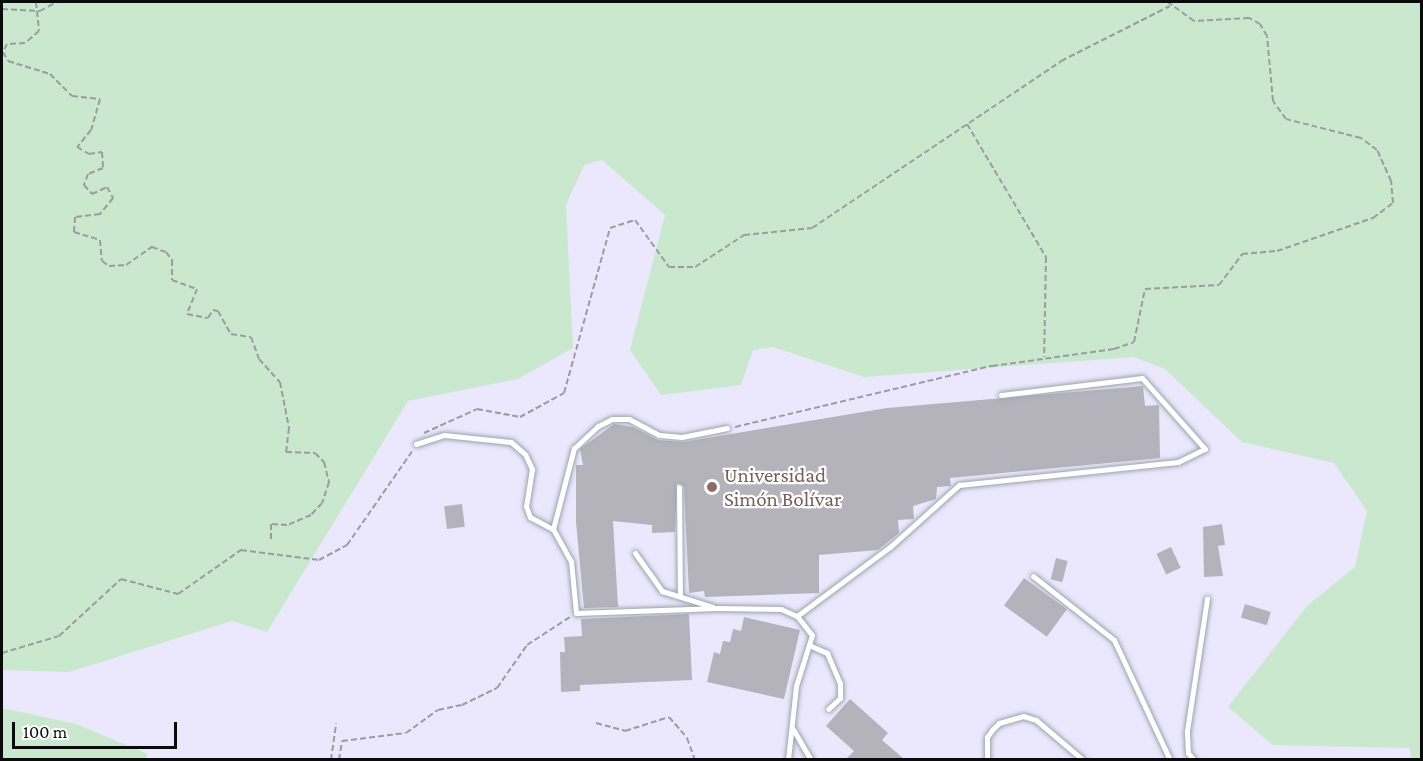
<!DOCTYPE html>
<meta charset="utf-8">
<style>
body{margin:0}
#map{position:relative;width:1423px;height:761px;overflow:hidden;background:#f2f5fd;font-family:"Crimson Pro",serif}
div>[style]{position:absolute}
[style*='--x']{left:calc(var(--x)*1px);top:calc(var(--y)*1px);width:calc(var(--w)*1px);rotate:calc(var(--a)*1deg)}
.education>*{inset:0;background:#ebe8fe}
.green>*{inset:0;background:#c9e8cd}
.building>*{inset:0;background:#b4b3bb;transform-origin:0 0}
.path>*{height:2px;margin-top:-1px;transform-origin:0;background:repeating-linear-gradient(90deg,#9a9ca2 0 6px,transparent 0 9px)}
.roads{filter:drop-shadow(0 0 2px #9fa2aa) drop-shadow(0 0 2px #9fa2aa)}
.service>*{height:5px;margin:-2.5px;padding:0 2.5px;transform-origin:2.5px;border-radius:2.5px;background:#fff}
.dots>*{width:16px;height:16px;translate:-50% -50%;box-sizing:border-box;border:3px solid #fff;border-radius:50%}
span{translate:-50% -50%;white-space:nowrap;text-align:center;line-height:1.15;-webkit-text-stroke:4.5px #fff;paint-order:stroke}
.education-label{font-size:21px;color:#785e54}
.left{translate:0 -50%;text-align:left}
.frame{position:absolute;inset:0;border:3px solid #0b0b0e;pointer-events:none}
.scale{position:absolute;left:12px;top:722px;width:165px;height:27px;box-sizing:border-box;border:3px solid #0b0b0e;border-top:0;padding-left:8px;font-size:18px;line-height:21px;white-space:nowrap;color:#0b0b0e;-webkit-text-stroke:4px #fff;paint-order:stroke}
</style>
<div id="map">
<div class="education">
<i style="clip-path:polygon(2px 2px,1422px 214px,1421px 759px,2px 759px)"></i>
</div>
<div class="green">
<i style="clip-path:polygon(2px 2px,1421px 2px,1421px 759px,1411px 759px,1410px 748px,1273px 745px,1228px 707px,1307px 606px,1355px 567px,1367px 511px,1334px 463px,1242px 442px,1165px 369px,1134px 357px,864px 377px,773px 347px,753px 350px,741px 385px,661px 395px,630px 350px,665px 215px,602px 160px,584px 165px,566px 205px,573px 348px,518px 379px,408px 401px,267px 632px,232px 621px,69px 672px,2px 670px)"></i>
<i style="clip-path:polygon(2px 708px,76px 724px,148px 754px,145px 760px,2px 759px)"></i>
</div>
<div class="building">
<i style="clip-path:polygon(1143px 386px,1145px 406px,1159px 405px,1160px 458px,950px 478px,951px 486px,937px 487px,936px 499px,913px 506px,914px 519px,898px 520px,899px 533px,878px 550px,819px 555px,819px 593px,705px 597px,704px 591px,689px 593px,684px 487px,677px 483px,675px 532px,652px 533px,652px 525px,613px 521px,618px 607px,584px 608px,576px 522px,576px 465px,583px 465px,580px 449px,614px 424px,633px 427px,658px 440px,683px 442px,887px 408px)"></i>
<i style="left:462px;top:504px;width:23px;height:18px;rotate:83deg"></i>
<i style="clip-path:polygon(1222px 524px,1225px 545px,1218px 546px,1223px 576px,1204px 577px,1203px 527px)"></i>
<i style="left:1171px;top:547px;width:23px;height:16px;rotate:65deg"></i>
<i style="left:1056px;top:558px;width:12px;height:22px;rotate:14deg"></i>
<i style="left:1024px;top:578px;width:53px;height:34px;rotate:36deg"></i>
<i style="left:1245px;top:604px;width:27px;height:14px;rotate:17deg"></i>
<i style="clip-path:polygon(689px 614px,692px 680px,580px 685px,580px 691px,561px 692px,560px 652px,565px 652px,564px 637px,582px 636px,581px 619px)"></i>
<i style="clip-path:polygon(744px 617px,800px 630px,784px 699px,707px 682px,714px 652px,720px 654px,723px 641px,730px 642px,733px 629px,741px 631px)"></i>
<i style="clip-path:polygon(850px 699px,888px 733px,882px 740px,904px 759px,846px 759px,854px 751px,826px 726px)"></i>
</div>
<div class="path">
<i style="--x:36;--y:2;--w:29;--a:84"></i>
<i style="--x:39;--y:31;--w:18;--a:139"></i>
<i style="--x:25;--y:43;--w:18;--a:177"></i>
<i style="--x:7;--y:44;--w:9;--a:117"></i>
<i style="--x:3;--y:52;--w:10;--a:61"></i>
<i style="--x:8;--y:61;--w:44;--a:17.2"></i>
<i style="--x:50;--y:74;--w:31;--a:45"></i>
<i style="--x:72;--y:96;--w:28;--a:6"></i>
<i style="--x:100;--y:99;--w:32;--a:106"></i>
<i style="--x:91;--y:130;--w:22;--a:129"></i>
<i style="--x:77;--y:147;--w:14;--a:30"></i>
<i style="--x:89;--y:154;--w:13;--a:-9"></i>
<i style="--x:102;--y:152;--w:16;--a:86"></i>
<i style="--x:103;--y:168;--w:16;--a:158"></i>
<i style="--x:88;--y:174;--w:12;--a:110"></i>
<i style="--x:84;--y:185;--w:12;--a:48"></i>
<i style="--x:92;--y:194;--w:17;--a:-25"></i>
<i style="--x:107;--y:187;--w:13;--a:61"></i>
<i style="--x:113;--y:198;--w:21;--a:129"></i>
<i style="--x:100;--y:214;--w:25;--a:173"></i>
<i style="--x:75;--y:217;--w:15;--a:94"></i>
<i style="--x:74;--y:232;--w:27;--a:17"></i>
<i style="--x:100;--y:240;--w:21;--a:85"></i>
<i style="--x:102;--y:261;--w:9;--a:36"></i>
<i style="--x:109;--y:266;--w:17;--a:-3"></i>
<i style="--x:126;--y:265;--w:32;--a:-35"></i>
<i style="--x:152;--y:247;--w:15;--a:20"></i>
<i style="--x:166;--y:252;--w:10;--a:53"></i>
<i style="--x:172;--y:260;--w:20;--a:90"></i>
<i style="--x:172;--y:280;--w:27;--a:20"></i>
<i style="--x:197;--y:289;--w:27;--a:112"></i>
<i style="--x:187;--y:314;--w:21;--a:11"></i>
<i style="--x:208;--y:318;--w:9;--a:-58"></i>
<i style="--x:213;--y:310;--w:5;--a:11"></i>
<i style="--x:218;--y:311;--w:26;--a:61"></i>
<i style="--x:231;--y:334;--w:20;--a:9"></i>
<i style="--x:251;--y:337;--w:23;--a:70"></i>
<i style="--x:259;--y:359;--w:31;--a:48"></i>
<i style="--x:280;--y:382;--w:47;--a:78.9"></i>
<i style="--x:289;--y:428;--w:24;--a:97"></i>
<i style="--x:286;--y:452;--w:29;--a:2"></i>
<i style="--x:315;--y:453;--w:13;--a:45"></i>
<i style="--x:324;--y:462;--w:21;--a:76"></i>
<i style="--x:329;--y:482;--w:22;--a:108"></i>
<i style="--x:322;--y:503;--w:16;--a:133"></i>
<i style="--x:311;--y:515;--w:26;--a:157"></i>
<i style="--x:287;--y:525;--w:16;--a:-176"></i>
<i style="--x:271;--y:524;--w:18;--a:90"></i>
<i style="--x:2;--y:9;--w:38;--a:3"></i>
<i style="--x:40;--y:11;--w:18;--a:-29"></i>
<i style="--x:967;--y:124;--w:155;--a:59.3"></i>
<i style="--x:1046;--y:257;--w:100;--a:91.1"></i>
<i style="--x:735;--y:427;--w:264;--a:-13.4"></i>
<i style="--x:992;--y:366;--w:123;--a:-7.9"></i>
<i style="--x:1114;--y:349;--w:21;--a:-19"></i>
<i style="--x:1134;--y:342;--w:54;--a:-78.3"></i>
<i style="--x:1145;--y:289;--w:74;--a:-3.1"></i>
<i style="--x:1219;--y:285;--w:39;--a:-53"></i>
<i style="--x:1242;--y:254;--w:35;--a:-5"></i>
<i style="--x:1277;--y:251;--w:102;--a:-19"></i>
<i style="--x:1373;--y:218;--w:25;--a:-37"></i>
<i style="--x:1393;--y:203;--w:22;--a:-95"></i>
<i style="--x:1391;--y:181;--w:34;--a:-114"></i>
<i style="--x:1377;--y:150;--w:20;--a:-143"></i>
<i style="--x:1361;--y:138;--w:77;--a:-165.8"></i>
<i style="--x:1286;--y:119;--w:22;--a:-126"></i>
<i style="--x:1273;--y:101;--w:65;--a:-95.3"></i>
<i style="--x:1267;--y:36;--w:14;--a:-120"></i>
<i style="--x:1260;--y:24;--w:13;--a:-151"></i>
<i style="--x:1249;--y:18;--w:55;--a:176.9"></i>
<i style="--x:1194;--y:21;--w:32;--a:-144"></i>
<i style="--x:424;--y:433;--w:58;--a:-24.4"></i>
<i style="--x:477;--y:409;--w:44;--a:10.5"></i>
<i style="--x:520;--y:417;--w:50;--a:-28.6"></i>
<i style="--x:564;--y:393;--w:171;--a:-74.4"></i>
<i style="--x:610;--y:228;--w:26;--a:-18"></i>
<i style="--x:635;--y:220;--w:58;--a:54.1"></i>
<i style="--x:669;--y:267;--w:26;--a:0"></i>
<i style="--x:695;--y:267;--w:59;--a:-33.1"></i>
<i style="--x:744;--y:235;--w:68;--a:-5.9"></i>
<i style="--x:812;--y:228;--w:300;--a:-33.8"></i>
<i style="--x:1061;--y:61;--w:122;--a:-26.8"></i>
<i style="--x:2;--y:653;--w:59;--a:-16.6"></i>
<i style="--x:59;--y:636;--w:84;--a:-42.6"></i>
<i style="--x:121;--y:579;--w:59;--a:14.7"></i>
<i style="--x:178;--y:594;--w:77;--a:-34.9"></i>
<i style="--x:241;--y:550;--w:79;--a:7.3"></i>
<i style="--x:319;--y:560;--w:32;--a:-28"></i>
<i style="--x:347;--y:545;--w:116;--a:-55.2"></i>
<i style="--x:596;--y:723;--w:30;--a:15"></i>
<i style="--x:625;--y:731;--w:46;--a:-17.7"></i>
<i style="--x:669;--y:717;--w:28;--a:49"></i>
<i style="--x:687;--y:738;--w:23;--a:70"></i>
<i style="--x:331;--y:760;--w:37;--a:-82"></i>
<i style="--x:339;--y:760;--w:19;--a:-81"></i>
<i style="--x:342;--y:741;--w:64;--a:-7.1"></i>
<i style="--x:406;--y:733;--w:39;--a:-36"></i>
<i style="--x:438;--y:710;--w:25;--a:-12"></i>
<i style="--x:462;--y:705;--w:39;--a:-26"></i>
<i style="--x:497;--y:688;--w:52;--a:-55.1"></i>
<i style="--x:527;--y:645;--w:51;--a:-33.1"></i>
</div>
<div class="roads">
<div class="service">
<i style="--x:727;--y:428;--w:46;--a:168.7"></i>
<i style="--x:682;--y:437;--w:23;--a:-175"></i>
<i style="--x:659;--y:435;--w:34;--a:-152"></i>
<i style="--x:629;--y:419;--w:17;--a:180"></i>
<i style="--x:612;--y:419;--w:16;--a:153"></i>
<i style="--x:598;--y:426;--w:33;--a:137"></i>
<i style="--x:574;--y:448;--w:84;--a:104.5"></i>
<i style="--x:553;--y:529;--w:37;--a:61"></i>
<i style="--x:571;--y:561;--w:52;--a:84.5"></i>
<i style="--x:576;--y:613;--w:142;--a:-2"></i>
<i style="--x:718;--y:608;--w:63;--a:0.9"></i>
<i style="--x:781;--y:609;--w:17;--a:24"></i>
<i style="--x:797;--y:616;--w:24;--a:52"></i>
<i style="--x:812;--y:635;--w:53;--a:107.4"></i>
<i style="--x:796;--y:686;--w:74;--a:96.2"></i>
<i style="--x:416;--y:444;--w:29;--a:-18"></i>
<i style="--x:444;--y:435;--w:67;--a:6"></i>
<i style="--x:511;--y:442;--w:18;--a:41"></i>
<i style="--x:525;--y:454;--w:17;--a:65"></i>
<i style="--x:532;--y:469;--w:37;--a:99"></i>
<i style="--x:526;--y:506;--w:12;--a:70"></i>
<i style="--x:530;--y:517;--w:26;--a:28"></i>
<i style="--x:679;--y:487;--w:109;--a:89.5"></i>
<i style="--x:635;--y:553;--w:47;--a:54.6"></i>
<i style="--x:662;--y:591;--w:53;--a:17.4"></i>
<i style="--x:1033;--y:576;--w:103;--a:38.3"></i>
<i style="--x:1114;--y:640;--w:132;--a:65"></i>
<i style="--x:797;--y:616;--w:116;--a:-36.6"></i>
<i style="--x:890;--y:547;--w:93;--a:-41.9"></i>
<i style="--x:959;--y:485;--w:220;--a:-6"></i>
<i style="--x:1178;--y:462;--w:30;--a:-26"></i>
<i style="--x:1205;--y:449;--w:95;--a:-131.6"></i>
<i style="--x:1142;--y:378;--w:142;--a:173.1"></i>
<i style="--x:809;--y:645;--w:20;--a:24"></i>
<i style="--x:827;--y:653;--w:33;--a:67"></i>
<i style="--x:840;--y:683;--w:15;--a:90"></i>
<i style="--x:840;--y:698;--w:16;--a:137"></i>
<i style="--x:793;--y:729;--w:36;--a:60"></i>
<i style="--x:987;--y:760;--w:23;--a:-90"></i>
<i style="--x:987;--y:737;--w:9;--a:-54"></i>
<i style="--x:992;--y:730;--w:10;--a:-45"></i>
<i style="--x:999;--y:723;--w:25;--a:-16"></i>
<i style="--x:1023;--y:716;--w:14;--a:17"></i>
<i style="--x:1036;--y:720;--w:62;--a:40.4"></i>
<i style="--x:1194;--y:760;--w:9;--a:-131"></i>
<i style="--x:1188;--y:753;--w:22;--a:-93"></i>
<i style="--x:1187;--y:731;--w:134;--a:-81.4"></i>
</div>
</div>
<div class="dots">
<i style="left:712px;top:487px;background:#8d6e63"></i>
</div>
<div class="education-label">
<span class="left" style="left:724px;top:487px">Universidad<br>Simón Bolívar</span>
</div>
<div class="frame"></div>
<div class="scale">100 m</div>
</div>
